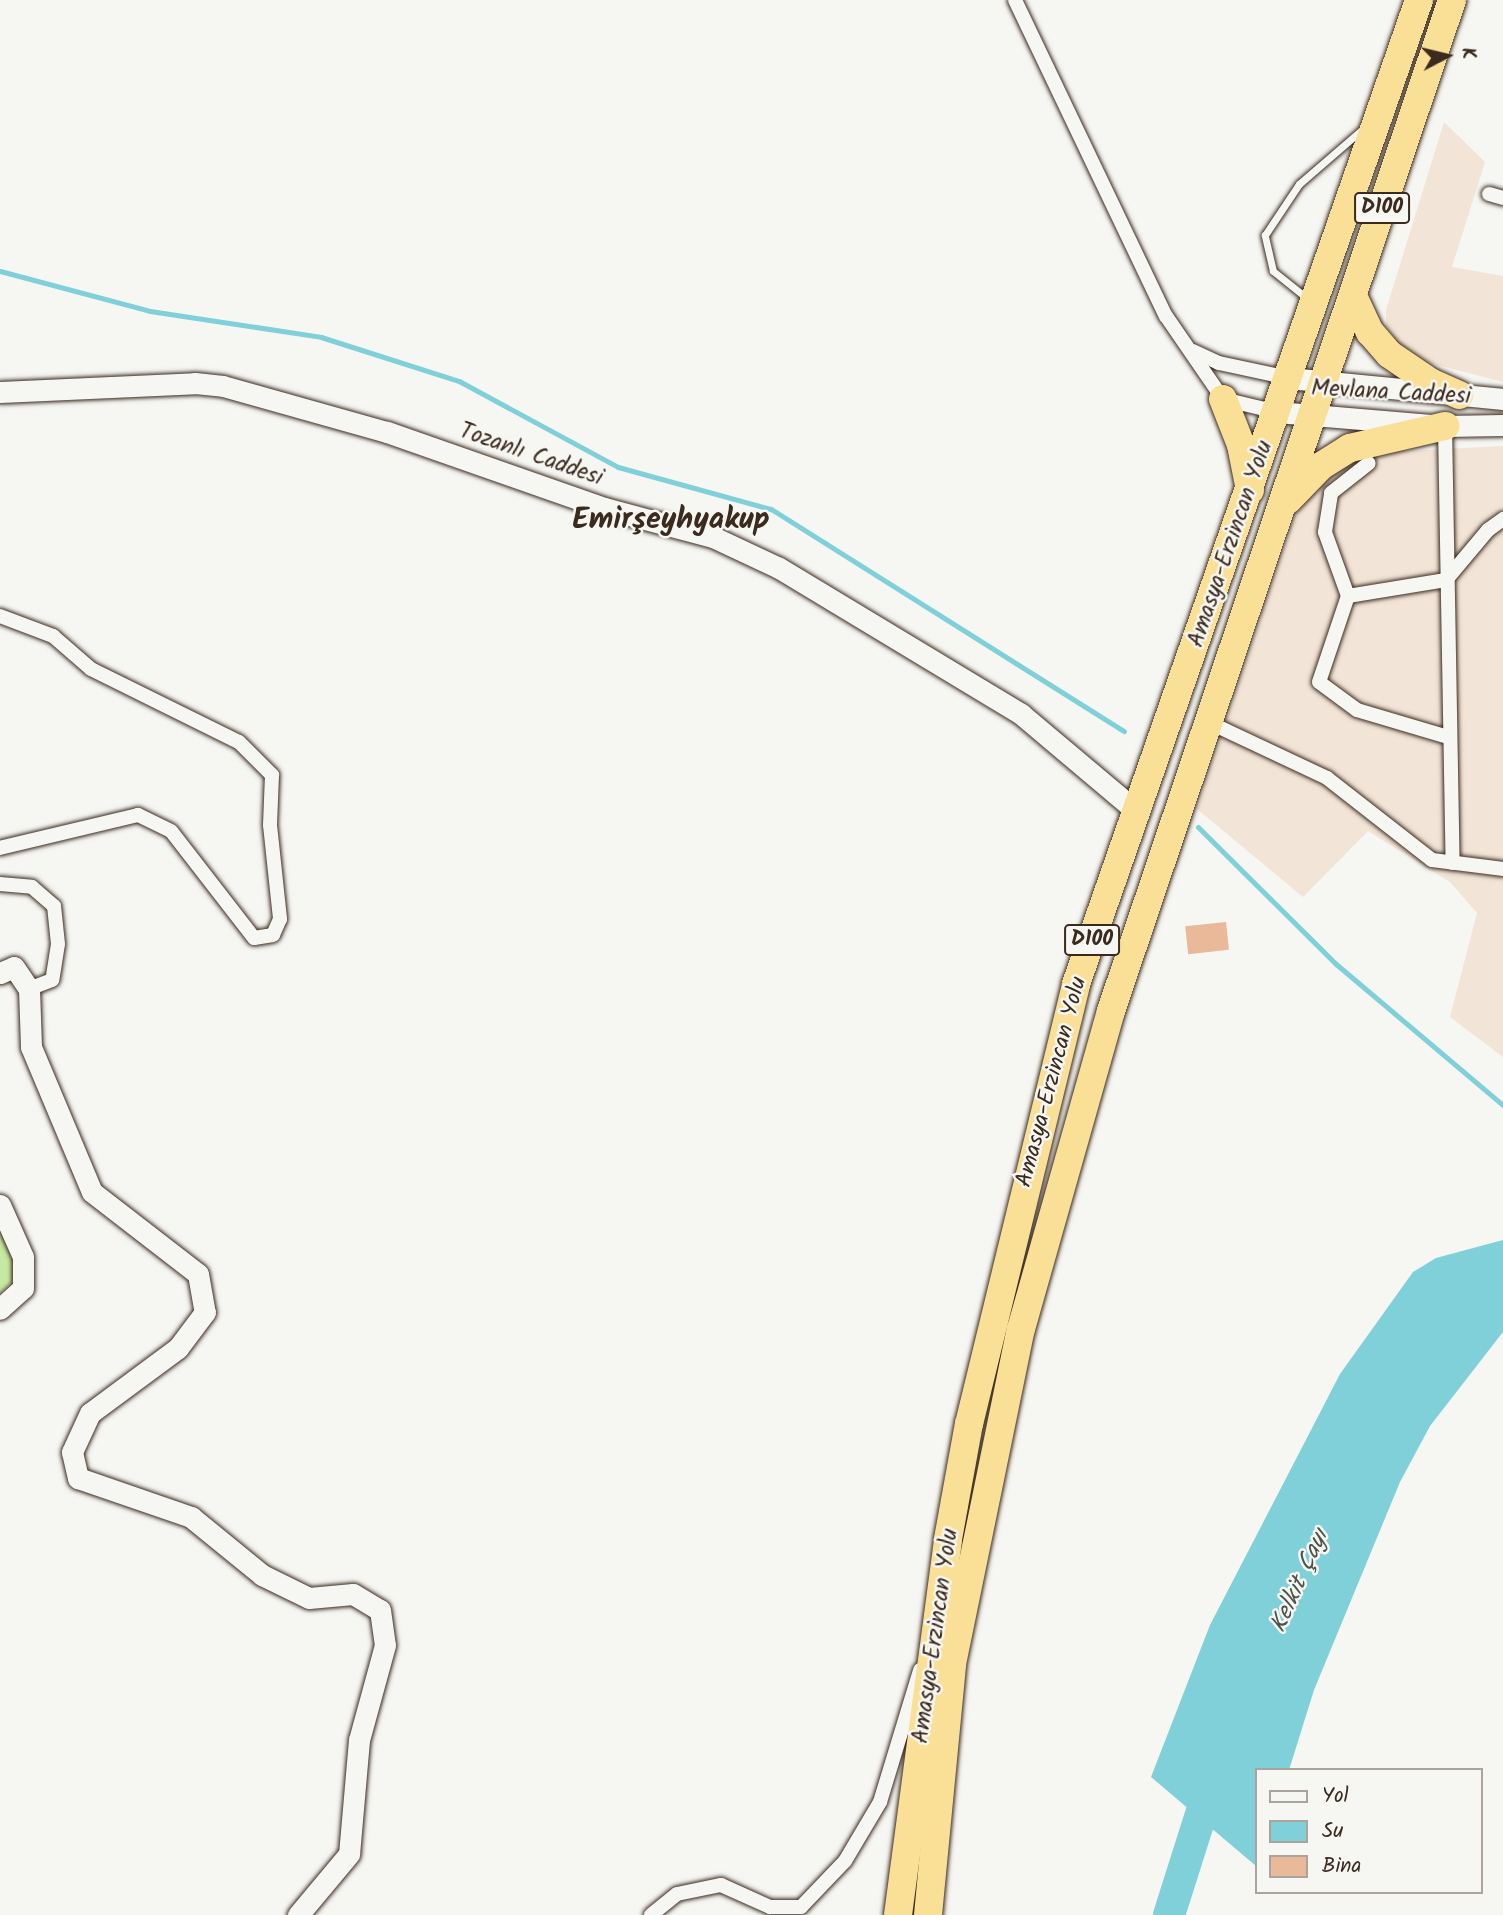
<!DOCTYPE html>
<meta charset="utf-8">
<style>
body{margin:0}
#map{position:relative;width:1503px;height:1915px;overflow:hidden;background:#f6f6f2;font-family:Kalam,sans-serif}
div>[style]{position:absolute}
[style*='--x']{left:calc(var(--x)*1px);top:calc(var(--y)*1px);width:calc(var(--w)*1px);rotate:calc(var(--a)*1deg)}
.built>*{inset:0;background:#f2e4d7}
.green>*{inset:0;background:#c7eaa3}
.water>*{inset:0;background:#7fd0d8}
.stream>*{height:5px;margin:-2.5px;padding:0 2.5px;transform-origin:2.5px;border-radius:2.5px;background:#7fd0d8}
.river>*{height:32px;margin:-16px;padding:0 16px;transform-origin:16px;border-radius:16px;background:#7fd0d8}
.building>*{inset:0;background:#e9b999;transform-origin:0 0}
.roads{filter:drop-shadow(0 0 2px #3b2a1e) drop-shadow(0 0 2px #3b2a1e)}
.lane>*{height:7px;margin:-3.5px;padding:0 3.5px;transform-origin:3.5px;border-radius:3.5px;background:#f6f6f2}
.street>*{height:14px;margin:-7px;padding:0 7px;transform-origin:7px;border-radius:7px;background:#f6f6f2}
.secondary>*{height:21px;margin:-10.5px;padding:0 10.5px;transform-origin:10.5px;border-radius:10.5px;background:#f6f6f2}
.highway>*{height:28px;margin:-14px;padding:0 14px;transform-origin:14px;border-radius:14px;background:#fadf96}
span{translate:-50% -50%;white-space:nowrap;text-align:center;line-height:1.15;-webkit-text-stroke:5px #f6f6f2;paint-order:stroke}
.shield-label span{padding:2px 5px;background:#f6f6f2;border:2px solid;border-radius:5px;-webkit-text-stroke-width:0}
.shield-label{font-size:21px;color:#3b2a1e;font-weight:700}
.street-label{font-size:23px;color:#3b2a1e}
.water-label{font-size:24px;color:#4c544c;font-style:italic}
.district-label{font-size:30px;color:#3b2a1e;font-weight:700}
.legend{position:absolute;left:1255px;top:1768px;width:228px;height:126px;box-sizing:border-box;background:#f6f6f2;border:2px solid #aba49d;margin:0;padding:9px 12px;list-style:none;font-size:21px;color:#3b2a1e}
.legend li{display:flex;align-items:center;gap:14px;height:35px}
.legend b{width:35px;border:2px solid #aba49d}
.north{position:absolute;left:1412px;top:21px;width:70px;height:70px;-webkit-text-stroke:5px #f6f6f2;paint-order:stroke;rotate:83deg;font-size:19px;font-weight:700;line-height:28px;text-align:center;color:#3b2a1e}
.north::after{content:'';display:block;margin:auto;width:24px;height:32px;background:#3b2a1e;clip-path:polygon(50% 0,100% 100%,50% 72%,0 100%)}
</style>
<div id="map">
<div class="built">
<i style="clip-path:polygon(1444px 122px,1485px 162px,1452px 267px,1503px 276px,1503px 382px,1407px 357px,1386px 326px,1386px 310px)"></i>
<i style="clip-path:polygon(1503px 446px,1503px 1057px,1450px 1017px,1477px 913px,1450px 882px,1368px 831px,1303px 897px,1197px 809px,1300px 502px,1346px 462px,1388px 452px)"></i>
</div>
<div class="green">
<i style="clip-path:polygon(0 1206px,18px 1276px,0 1293px)"></i>
</div>
<div class="water">
<i style="clip-path:polygon(1503px 1240px,1503px 1332px,1430px 1426px,1400px 1482px,1314px 1690px,1289px 1770px,1256px 1770px,1256px 1866px,1151px 1777px,1210px 1625px,1340px 1374px,1413px 1272px,1436px 1258px)"></i>
</div>
<div class="stream">
<i style="--x:0;--y:271;--w:155;--a:14.9"></i>
<i style="--x:150;--y:311;--w:173;--a:8.6"></i>
<i style="--x:321;--y:337;--w:145;--a:17.7"></i>
<i style="--x:459;--y:381;--w:181;--a:28.4"></i>
<i style="--x:618;--y:467;--w:159;--a:15.4"></i>
<i style="--x:771;--y:509;--w:417;--a:32.2"></i>
<i style="--x:1198;--y:827;--w:194;--a:44.8"></i>
<i style="--x:1336;--y:964;--w:219;--a:40.2"></i>
<i style="--x:1175;--y:1887;--w:28;--a:80"></i>
</div>
<div class="river">
<i style="--x:1169;--y:1915;--w:146;--a:-72.4"></i>
</div>
<div class="building">
<i style="left:1226px;top:922px;width:28px;height:41px;rotate:84deg"></i>
</div>
<div class="roads">
<div class="lane">
<i style="--x:1308;--y:299;--w:45;--a:-141.3"></i>
<i style="--x:1273;--y:271;--w:37;--a:-103"></i>
<i style="--x:1265;--y:235;--w:61;--a:-56.3"></i>
<i style="--x:1299;--y:184;--w:87;--a:-40.8"></i>
</div>
<div class="street">
<i style="--x:1015;--y:0;--w:350;--a:64.5"></i>
<i style="--x:1166;--y:316;--w:101;--a:55.5"></i>
<i style="--x:1223;--y:399;--w:56;--a:13.5"></i>
<i style="--x:1489;--y:194;--w:15;--a:16"></i>
<i style="--x:1193;--y:351;--w:29;--a:25"></i>
<i style="--x:1219;--y:363;--w:72;--a:12.1"></i>
<i style="--x:1445;--y:426;--w:437;--a:89"></i>
<i style="--x:1348;--y:596;--w:68;--a:-109.8"></i>
<i style="--x:1325;--y:532;--w:39;--a:-81"></i>
<i style="--x:1331;--y:493;--w:48;--a:-38.3"></i>
<i style="--x:0;--y:616;--w:57;--a:20.7"></i>
<i style="--x:53;--y:636;--w:50;--a:41"></i>
<i style="--x:91;--y:669;--w:165;--a:26.3"></i>
<i style="--x:239;--y:742;--w:47;--a:45"></i>
<i style="--x:272;--y:775;--w:50;--a:92.3"></i>
<i style="--x:270;--y:825;--w:95;--a:83.9"></i>
<i style="--x:280;--y:919;--w:17;--a:114"></i>
<i style="--x:273;--y:935;--w:19;--a:171"></i>
<i style="--x:254;--y:938;--w:135;--a:-127.8"></i>
<i style="--x:171;--y:831;--w:37;--a:-154"></i>
<i style="--x:138;--y:815;--w:142;--a:166.6"></i>
<i style="--x:1206;--y:721;--w:134;--a:25.2"></i>
<i style="--x:1327;--y:778;--w:133;--a:38"></i>
<i style="--x:1432;--y:860;--w:72;--a:7.2"></i>
<i style="--x:1448;--y:737;--w:95;--a:-163.5"></i>
<i style="--x:1357;--y:710;--w:47;--a:-143.6"></i>
<i style="--x:1319;--y:682;--w:91;--a:-71.4"></i>
<i style="--x:1348;--y:596;--w:99;--a:-9.3"></i>
<i style="--x:1446;--y:580;--w:65;--a:-50"></i>
<i style="--x:1488;--y:530;--w:19;--a:-36"></i>
<i style="--x:0;--y:884;--w:32;--a:5"></i>
<i style="--x:32;--y:887;--w:29;--a:41"></i>
<i style="--x:54;--y:906;--w:38;--a:84"></i>
<i style="--x:58;--y:944;--w:36;--a:99"></i>
<i style="--x:52;--y:980;--w:25;--a:159"></i>
<i style="--x:651;--y:1915;--w:33;--a:-39"></i>
<i style="--x:677;--y:1894;--w:45;--a:-11.6"></i>
<i style="--x:721;--y:1885;--w:54;--a:24.2"></i>
<i style="--x:770;--y:1907;--w:31;--a:0"></i>
<i style="--x:801;--y:1907;--w:64;--a:-46.3"></i>
<i style="--x:845;--y:1861;--w:69;--a:-59.3"></i>
<i style="--x:880;--y:1802;--w:138;--a:-73.1"></i>
</div>
<div class="secondary">
<i style="--x:1289;--y:378;--w:215;--a:5.6"></i>
<i style="--x:0;--y:392;--w:195;--a:-2.6"></i>
<i style="--x:195;--y:383;--w:28;--a:6"></i>
<i style="--x:223;--y:386;--w:170;--a:15.7"></i>
<i style="--x:387;--y:432;--w:230;--a:19.3"></i>
<i style="--x:604;--y:508;--w:113;--a:14.9"></i>
<i style="--x:713;--y:537;--w:73;--a:25.2"></i>
<i style="--x:779;--y:568;--w:283;--a:31.1"></i>
<i style="--x:1021;--y:714;--w:150;--a:40.1"></i>
<i style="--x:1277;--y:412;--w:169;--a:4.8"></i>
<i style="--x:1445;--y:426;--w:58;--a:-1"></i>
<i style="--x:0;--y:973;--w:15;--a:-23"></i>
<i style="--x:14;--y:967;--w:27;--a:56"></i>
<i style="--x:29;--y:989;--w:58;--a:88"></i>
<i style="--x:31;--y:1047;--w:157;--a:67.2"></i>
<i style="--x:92;--y:1192;--w:134;--a:37.7"></i>
<i style="--x:198;--y:1274;--w:39;--a:80"></i>
<i style="--x:205;--y:1312;--w:45;--a:126.9"></i>
<i style="--x:178;--y:1348;--w:109;--a:143.5"></i>
<i style="--x:90;--y:1413;--w:43;--a:114.8"></i>
<i style="--x:72;--y:1452;--w:27;--a:77"></i>
<i style="--x:78;--y:1478;--w:120;--a:19"></i>
<i style="--x:191;--y:1517;--w:92;--a:39.2"></i>
<i style="--x:262;--y:1575;--w:52;--a:26.1"></i>
<i style="--x:309;--y:1598;--w:44;--a:-5.2"></i>
<i style="--x:353;--y:1594;--w:31;--a:31"></i>
<i style="--x:380;--y:1610;--w:35;--a:82"></i>
<i style="--x:385;--y:1645;--w:98;--a:105.3"></i>
<i style="--x:359;--y:1740;--w:114;--a:95"></i>
<i style="--x:349;--y:1854;--w:80;--a:129.9"></i>
<i style="--x:0;--y:1205;--w:57;--a:66.1"></i>
<i style="--x:23;--y:1257;--w:31;--a:90"></i>
<i style="--x:23;--y:1288;--w:31;--a:138"></i>
</div>
<div class="highway">
<i style="--x:1353;--y:296;--w:40;--a:65"></i>
<i style="--x:1370;--y:332;--w:29;--a:49"></i>
<i style="--x:1389;--y:354;--w:50;--a:34.3"></i>
<i style="--x:1430;--y:382;--w:32;--a:24"></i>
<i style="--x:1223;--y:399;--w:49;--a:68.6"></i>
<i style="--x:1241;--y:445;--w:46;--a:78.7"></i>
<i style="--x:1288;--y:500;--w:47;--a:-45.9"></i>
<i style="--x:1321;--y:466;--w:34;--a:-32"></i>
<i style="--x:1350;--y:448;--w:98;--a:-13"></i>
<i style="--x:898;--y:1915;--w:379;--a:-82.4"></i>
<i style="--x:948;--y:1539;--w:117;--a:-79.7"></i>
<i style="--x:969;--y:1424;--w:453;--a:-76.3"></i>
<i style="--x:1076;--y:984;--w:1042;--a:-70.78"></i>
<i style="--x:928;--y:1915;--w:252;--a:-84.5"></i>
<i style="--x:952;--y:1664;--w:342;--a:-78.4"></i>
<i style="--x:1021;--y:1329;--w:330;--a:-74.2"></i>
<i style="--x:1111;--y:1011;--w:1067;--a:-71.36"></i>
</div>
</div>
<div class="shield-label">
<span style="left:1382px;top:208px">D100</span>
<span style="left:1092px;top:940px">D100</span>
</div>
<div class="street-label">
<span style="left:1391px;top:393px;rotate:3deg">Mevlana Caddesi</span>
<span style="left:531px;top:455px;rotate:19deg">Tozanlı Caddesi</span>
<span style="left:1231px;top:544px;rotate:-71deg">Amasya-Erzincan Yolu</span>
<span style="left:1052px;top:1082px;rotate:-75deg">Amasya-Erzincan Yolu</span>
<span style="left:936px;top:1636px;rotate:-82deg">Amasya-Erzincan Yolu</span>
</div>
<div class="water-label">
<span style="left:1300px;top:1581px;rotate:-66deg">Kelkit Çayı</span>
</div>
<div class="district-label">
<span style="left:671px;top:520px">Emirşeyhyakup</span>
</div>
<ul class="legend">
<li><b style="height:9px;background:#f6f6f2"></b>Yol</li>
<li><b style="height:19px;background:#7fd0d8"></b>Su</li>
<li><b style="height:19px;background:#e9b999"></b>Bina</li>
</ul>
<div class="north">K</div>
</div>
